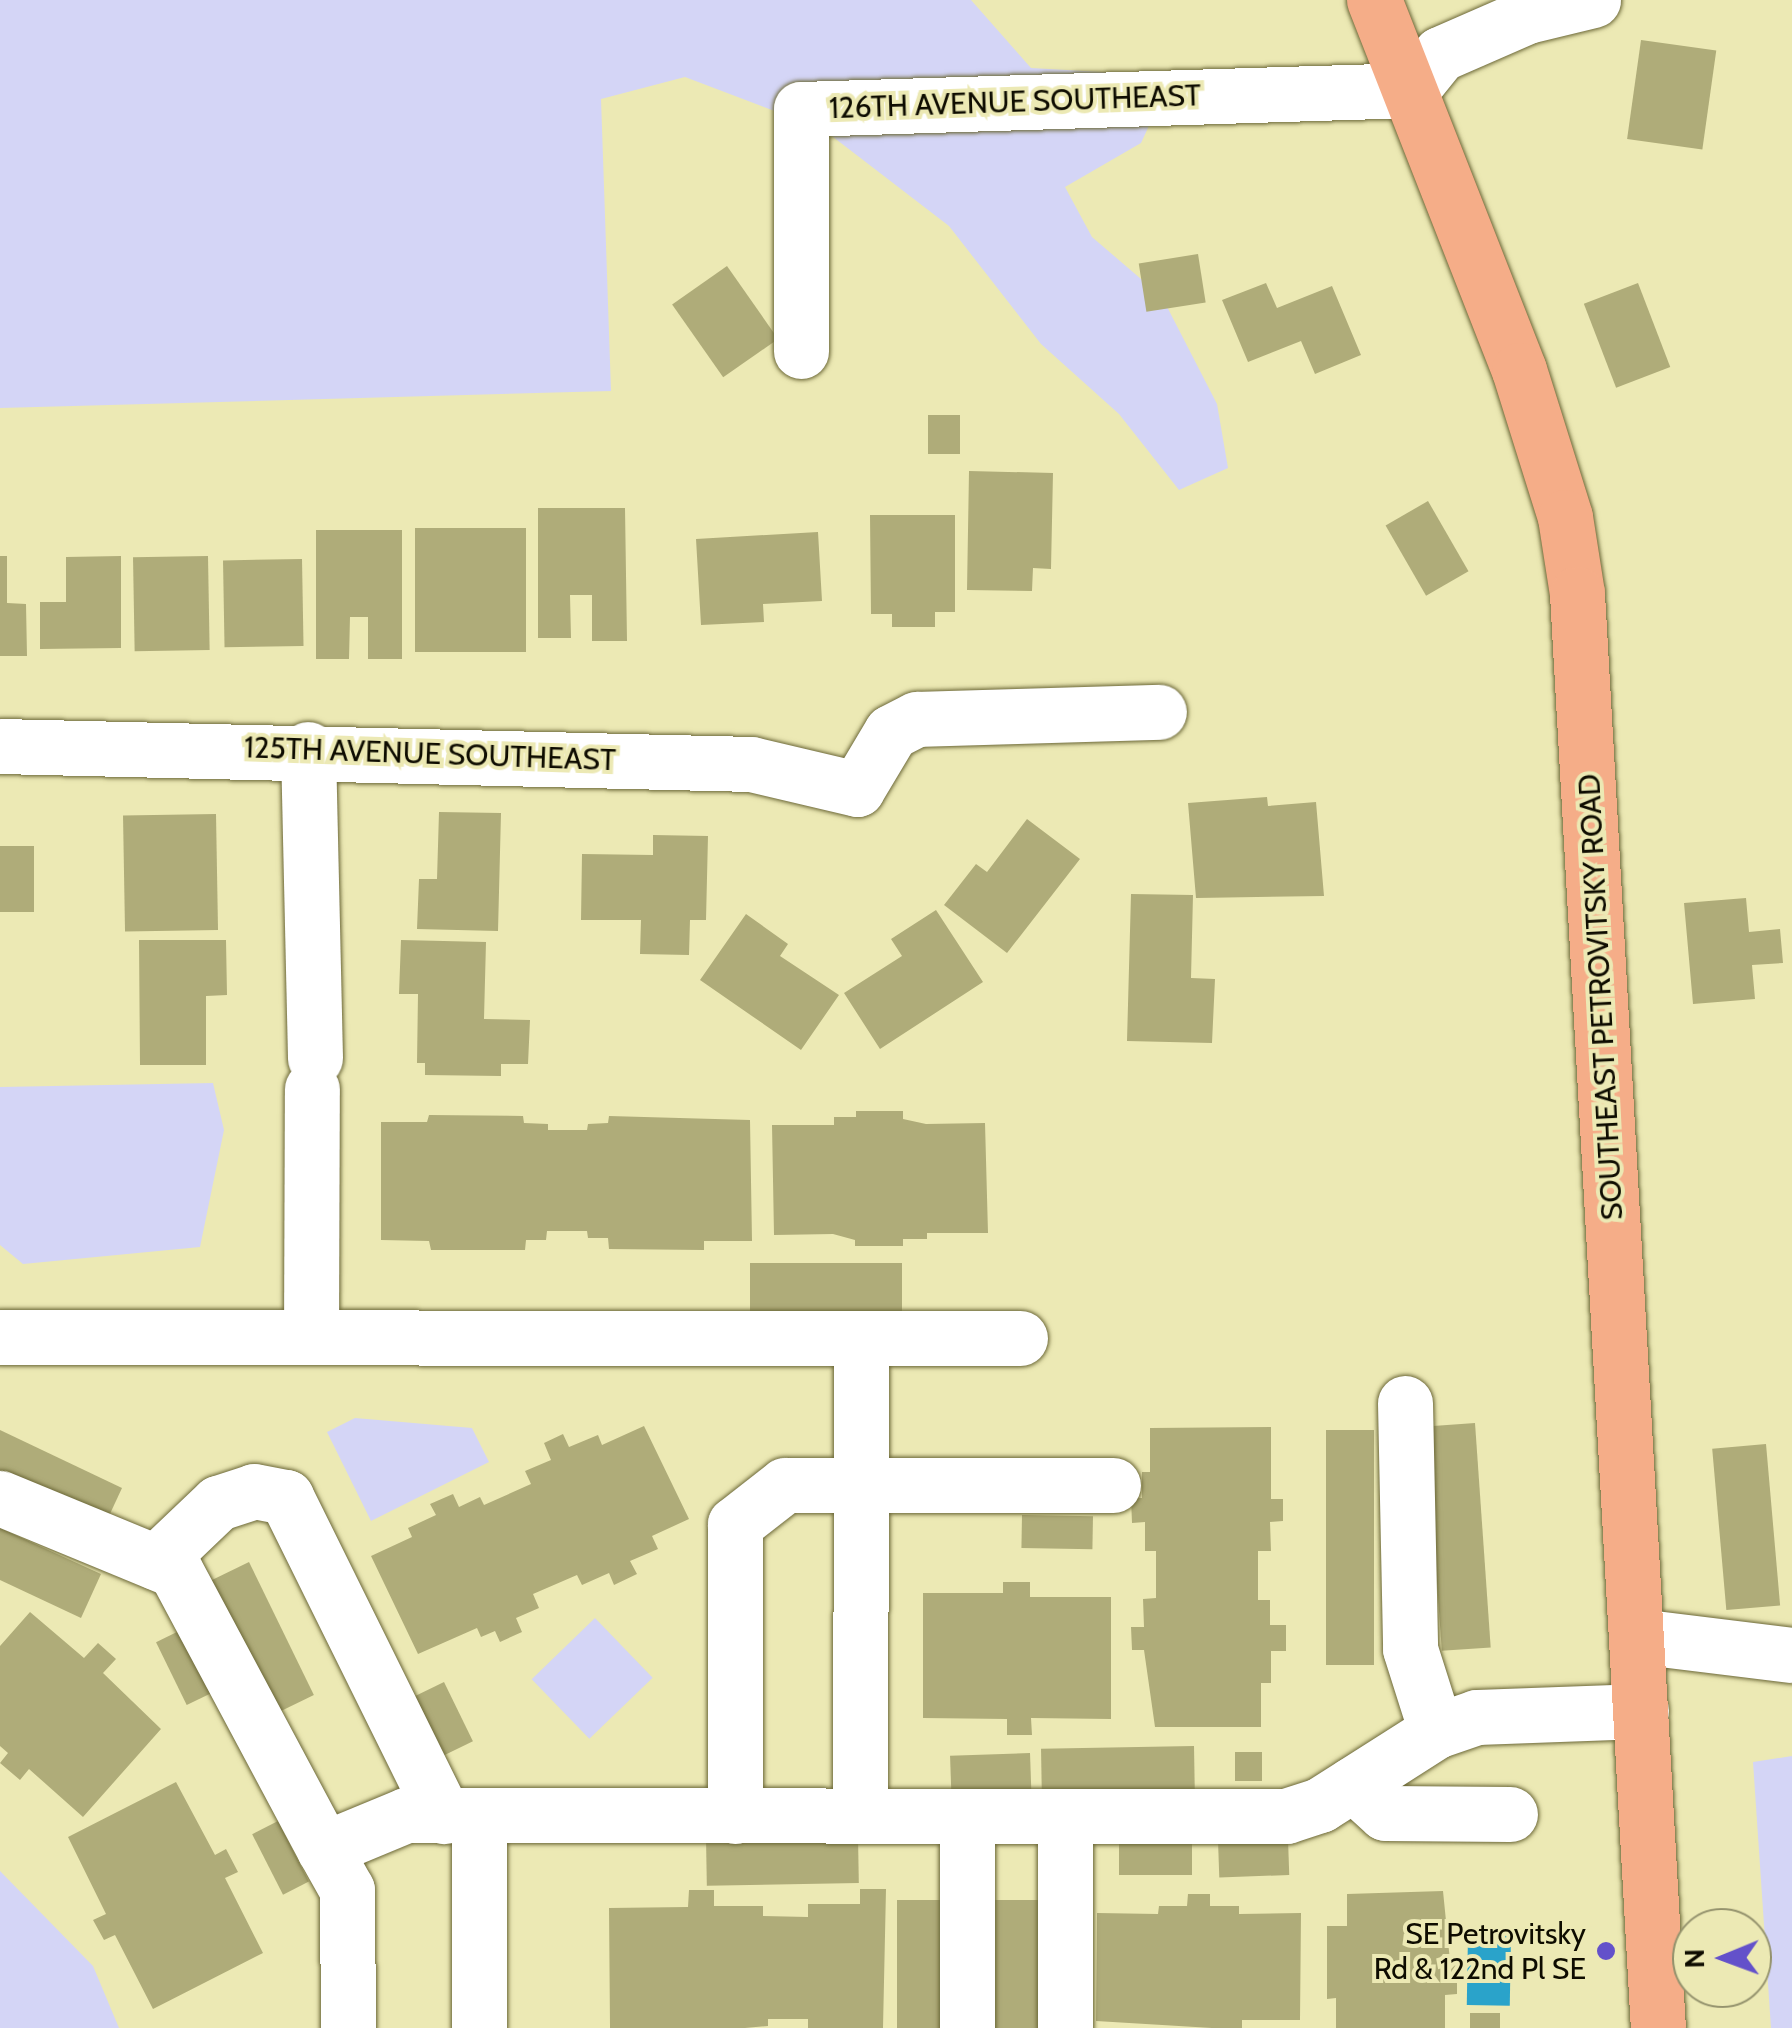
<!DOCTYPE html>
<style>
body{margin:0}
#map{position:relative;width:1792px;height:2028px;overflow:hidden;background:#ece9b4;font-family:Cabin,sans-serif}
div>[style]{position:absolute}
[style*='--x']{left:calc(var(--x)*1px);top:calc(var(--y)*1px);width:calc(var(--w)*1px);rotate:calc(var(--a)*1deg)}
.green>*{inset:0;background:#d4d5f6;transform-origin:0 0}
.water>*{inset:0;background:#2aa3ca;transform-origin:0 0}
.building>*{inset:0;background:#afac79;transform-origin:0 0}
.roads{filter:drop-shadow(0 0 2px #6c6838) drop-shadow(0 0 2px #6c6838)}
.minor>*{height:55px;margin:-27.5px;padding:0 27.5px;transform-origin:27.5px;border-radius:27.5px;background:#fff}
.major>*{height:55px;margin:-27.5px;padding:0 27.5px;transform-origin:27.5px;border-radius:27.5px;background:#f5ad88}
.dots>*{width:28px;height:28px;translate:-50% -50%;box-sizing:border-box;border:5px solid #ece9b4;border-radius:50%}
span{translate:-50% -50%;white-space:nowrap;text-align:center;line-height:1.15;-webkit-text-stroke:8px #ece9b4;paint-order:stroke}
.street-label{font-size:30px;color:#0e0c00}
.poi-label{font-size:30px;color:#0e0c00}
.right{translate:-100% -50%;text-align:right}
.north{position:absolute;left:1672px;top:1908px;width:100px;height:100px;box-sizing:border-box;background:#ece9b4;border:2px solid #93916c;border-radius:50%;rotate:269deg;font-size:28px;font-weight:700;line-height:40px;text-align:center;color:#0e0c00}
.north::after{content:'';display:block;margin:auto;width:35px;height:45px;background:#6351ca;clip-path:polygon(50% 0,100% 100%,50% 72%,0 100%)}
</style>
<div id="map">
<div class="green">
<i style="clip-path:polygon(0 0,971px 0,1031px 68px,1172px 76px,1141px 143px,1065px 187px,1092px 237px,1162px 297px,1217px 404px,1228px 468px,1179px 490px,1119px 414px,1041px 344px,949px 226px,824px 130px,685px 77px,601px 99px,611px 391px,0 408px)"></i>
<i style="clip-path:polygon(213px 1083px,224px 1130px,200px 1247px,23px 1264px,0 1245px,0 1087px)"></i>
<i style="clip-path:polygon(355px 1418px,472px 1428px,489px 1462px,371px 1521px,327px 1432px)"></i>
<i style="left:595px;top:1618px;width:83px;height:88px;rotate:46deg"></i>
<i style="clip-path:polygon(1792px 1756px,1792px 2028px,1771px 2028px,1753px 1762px)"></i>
<i style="clip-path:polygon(0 1871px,93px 1966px,119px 2028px,0 2028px)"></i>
</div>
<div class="water">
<i style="left:1468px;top:1935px;width:43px;height:70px;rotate:1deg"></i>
</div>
<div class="building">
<i style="left:1641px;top:40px;width:76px;height:100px;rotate:8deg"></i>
<i style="left:1198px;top:254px;width:49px;height:60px;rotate:81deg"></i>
<i style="left:727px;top:266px;width:89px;height:67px;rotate:55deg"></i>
<i style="clip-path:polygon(1266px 283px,1277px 308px,1332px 286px,1361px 355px,1315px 374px,1301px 341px,1248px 362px,1222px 300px)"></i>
<i style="left:1638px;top:283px;width:90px;height:58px;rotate:69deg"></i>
<i style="left:928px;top:415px;width:32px;height:39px"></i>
<i style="clip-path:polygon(969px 471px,1053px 473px,1051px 569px,1033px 568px,1032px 591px,967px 590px)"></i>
<i style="left:1428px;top:501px;width:81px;height:49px;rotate:60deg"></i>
<i style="clip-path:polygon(538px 508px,625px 508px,627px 641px,592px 641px,592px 595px,570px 595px,571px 638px,538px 638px)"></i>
<i style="clip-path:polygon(870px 515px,955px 515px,955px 612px,935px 612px,935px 627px,892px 627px,892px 614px,871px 614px)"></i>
<i style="left:415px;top:528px;width:111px;height:124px"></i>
<i style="clip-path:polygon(316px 530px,402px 530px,402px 659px,368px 659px,368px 617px,350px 617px,349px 659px,316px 659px)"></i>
<i style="clip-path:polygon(818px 532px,822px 601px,763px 604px,764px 622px,701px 625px,696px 539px)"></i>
<i style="clip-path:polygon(0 556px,7px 556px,7px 603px,26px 604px,27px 656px,0 656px)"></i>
<i style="clip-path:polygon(121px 556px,121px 648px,40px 649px,40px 602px,66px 602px,66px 557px)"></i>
<i style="left:208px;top:556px;width:94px;height:75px;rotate:89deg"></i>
<i style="left:302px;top:559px;width:87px;height:79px;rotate:89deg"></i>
<i style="clip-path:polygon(1267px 797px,1268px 806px,1316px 802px,1324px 896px,1196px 898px,1188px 803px)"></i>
<i style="clip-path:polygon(439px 812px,501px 813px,498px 931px,417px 929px,419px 879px,437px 879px)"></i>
<i style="left:216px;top:814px;width:116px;height:93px;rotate:89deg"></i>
<i style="clip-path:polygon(1027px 819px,1080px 859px,1007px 953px,944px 905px,976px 864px,987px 872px)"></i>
<i style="clip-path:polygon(653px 835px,708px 836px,706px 920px,690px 920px,689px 955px,640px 954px,641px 920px,581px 920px,582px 854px,653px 855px)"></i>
<i style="left:0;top:846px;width:34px;height:66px"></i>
<i style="clip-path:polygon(1131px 894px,1193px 895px,1191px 978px,1215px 979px,1212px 1043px,1127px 1041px)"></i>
<i style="clip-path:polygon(1746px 898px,1749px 932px,1780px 929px,1783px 963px,1752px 965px,1755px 999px,1693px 1004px,1684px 903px)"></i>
<i style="clip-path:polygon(936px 910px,983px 982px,880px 1049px,844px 993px,902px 956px,891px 939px)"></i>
<i style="clip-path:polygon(746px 914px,788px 944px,780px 956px,839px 995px,801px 1050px,700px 980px)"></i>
<i style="clip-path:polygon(139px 940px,226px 940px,227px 995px,206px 996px,206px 1065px,140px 1065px)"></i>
<i style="clip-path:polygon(401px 940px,486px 942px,484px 1019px,530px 1020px,528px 1064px,501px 1064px,501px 1076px,425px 1075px,425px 1063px,417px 1063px,418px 994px,399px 994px)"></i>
<i style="clip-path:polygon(856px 1111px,903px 1111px,903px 1119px,926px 1124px,985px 1123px,988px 1233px,927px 1233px,927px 1239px,903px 1239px,903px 1246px,855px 1246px,855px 1240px,833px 1234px,774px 1235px,772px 1125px,834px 1125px,834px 1117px,856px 1117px)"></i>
<i style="clip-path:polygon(429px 1115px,523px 1116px,524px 1123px,548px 1124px,548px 1130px,587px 1130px,588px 1124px,608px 1123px,609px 1116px,750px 1120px,752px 1241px,704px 1241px,704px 1250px,609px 1249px,608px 1238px,588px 1238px,587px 1231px,547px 1231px,546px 1240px,526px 1240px,525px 1250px,431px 1250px,429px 1241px,381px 1240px,381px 1122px,427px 1122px)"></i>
<i style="left:902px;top:1263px;width:50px;height:152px;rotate:90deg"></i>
<i style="left:1475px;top:1423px;width:225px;height:49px;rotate:86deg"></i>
<i style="clip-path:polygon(644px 1426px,689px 1519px,652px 1536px,658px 1549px,630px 1561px,637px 1574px,614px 1585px,609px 1573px,582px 1585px,577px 1575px,533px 1594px,539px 1608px,516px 1618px,522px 1632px,500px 1642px,495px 1631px,481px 1637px,477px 1628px,418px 1654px,371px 1556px,412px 1537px,408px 1528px,436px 1515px,430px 1504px,453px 1494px,459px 1507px,480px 1497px,484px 1505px,531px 1484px,525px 1471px,551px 1460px,544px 1443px,563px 1434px,569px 1447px,598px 1435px,602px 1445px)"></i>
<i style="clip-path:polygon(1271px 1427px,1271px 1499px,1283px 1499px,1283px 1521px,1270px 1522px,1271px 1551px,1258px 1551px,1258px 1600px,1270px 1600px,1270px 1625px,1286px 1625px,1286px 1651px,1271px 1651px,1271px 1683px,1261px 1683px,1261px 1727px,1155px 1727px,1144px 1650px,1132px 1650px,1131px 1627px,1144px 1627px,1143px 1599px,1156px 1598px,1156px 1551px,1145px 1551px,1145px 1522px,1132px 1523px,1131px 1498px,1142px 1498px,1142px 1472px,1150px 1472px,1150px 1428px)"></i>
<i style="clip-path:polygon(0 1430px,122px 1488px,102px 1531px,0 1482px)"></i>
<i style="left:1326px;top:1430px;width:48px;height:235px"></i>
<i style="left:1766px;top:1444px;width:162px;height:54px;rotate:85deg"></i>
<i style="left:1022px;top:1515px;width:71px;height:33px;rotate:1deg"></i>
<i style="clip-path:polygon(0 1528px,101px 1574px,81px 1618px,0 1580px)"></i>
<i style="left:249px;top:1562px;width:148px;height:48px;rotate:64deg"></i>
<i style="clip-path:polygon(1003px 1582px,1030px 1582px,1030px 1597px,1111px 1597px,1111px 1719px,1031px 1718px,1032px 1735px,1007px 1735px,1007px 1719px,923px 1718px,923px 1593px,1003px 1593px)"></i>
<i style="clip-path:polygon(30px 1612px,84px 1658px,98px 1643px,116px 1659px,103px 1673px,161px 1729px,83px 1817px,29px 1769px,20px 1780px,0 1763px,8px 1753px,0 1746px,0 1646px)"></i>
<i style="left:183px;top:1629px;width:70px;height:30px;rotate:64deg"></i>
<i style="left:444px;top:1682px;width:66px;height:32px;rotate:64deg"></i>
<i style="left:1194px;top:1746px;width:50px;height:153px;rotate:89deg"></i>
<i style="left:1235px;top:1752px;width:27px;height:29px"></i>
<i style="left:1030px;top:1753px;width:36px;height:80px;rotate:88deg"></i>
<i style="clip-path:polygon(176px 1782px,215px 1855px,226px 1849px,238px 1872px,225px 1878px,263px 1953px,153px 2009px,115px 1935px,104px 1940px,93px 1920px,106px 1914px,68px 1837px)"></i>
<i style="left:278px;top:1821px;width:68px;height:29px;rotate:63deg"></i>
<i style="left:858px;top:1836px;width:47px;height:152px;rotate:89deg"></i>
<i style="left:1192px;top:1839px;width:36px;height:73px;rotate:90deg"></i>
<i style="left:1288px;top:1839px;width:36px;height:70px;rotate:88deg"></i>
<i style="clip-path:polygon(860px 1889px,886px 1889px,883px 2028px,808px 2028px,808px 2019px,768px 2019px,768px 2026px,745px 2028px,610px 2028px,609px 1908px,688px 1907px,689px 1890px,714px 1890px,714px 1906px,763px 1906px,763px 1916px,808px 1917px,808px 1904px,860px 1904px)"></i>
<i style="clip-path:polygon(1443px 1891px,1450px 1961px,1457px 1961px,1457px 1994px,1445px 1995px,1445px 2028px,1336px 2028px,1336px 1998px,1327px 1999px,1327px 1926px,1347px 1926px,1347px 1894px)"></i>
<i style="clip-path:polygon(1188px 1894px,1210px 1894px,1210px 1906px,1239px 1906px,1239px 1914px,1301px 1913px,1300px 2020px,1242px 2020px,1242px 2028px,1212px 2028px,1096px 2021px,1097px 1913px,1158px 1914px,1159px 1906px,1187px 1906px)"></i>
<i style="left:897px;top:1900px;width:47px;height:128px"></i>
<i style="left:995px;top:1900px;width:48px;height:128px"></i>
<i style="left:1470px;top:2013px;width:30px;height:15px"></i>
</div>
<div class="roads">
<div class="minor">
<i style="--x:801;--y:351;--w:242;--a:-90"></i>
<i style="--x:801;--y:109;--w:610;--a:-1.78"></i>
<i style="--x:1411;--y:90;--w:46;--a:-51.1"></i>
<i style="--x:1440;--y:54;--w:95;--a:-23.6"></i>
<i style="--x:1527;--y:16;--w:68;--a:-13.6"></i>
<i style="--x:0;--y:746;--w:751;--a:1.37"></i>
<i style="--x:751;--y:764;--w:109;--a:13.3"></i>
<i style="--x:857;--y:789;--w:66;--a:-59.2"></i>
<i style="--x:891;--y:732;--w:29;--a:-27"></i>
<i style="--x:917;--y:719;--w:242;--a:-1.7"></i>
<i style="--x:308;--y:749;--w:309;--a:88.7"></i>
<i style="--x:0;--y:1337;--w:861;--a:0.07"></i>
<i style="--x:861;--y:1338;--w:478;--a:90.1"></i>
<i style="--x:311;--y:1337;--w:248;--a:-89.8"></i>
<i style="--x:861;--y:1338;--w:159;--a:0"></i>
<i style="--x:1405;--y:1403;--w:246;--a:88.8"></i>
<i style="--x:1410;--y:1649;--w:86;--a:72.4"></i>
<i style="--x:0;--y:1498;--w:189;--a:22.4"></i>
<i style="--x:175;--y:1570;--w:316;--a:61.9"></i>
<i style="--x:324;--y:1849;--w:89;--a:-22.5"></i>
<i style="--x:406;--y:1815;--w:880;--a:0.07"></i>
<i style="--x:1286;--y:1816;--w:36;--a:-18"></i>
<i style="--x:1320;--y:1805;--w:138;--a:-32.5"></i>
<i style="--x:1436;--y:1731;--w:43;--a:-18.9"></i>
<i style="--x:1477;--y:1717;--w:164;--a:-2.1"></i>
<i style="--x:156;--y:1562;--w:86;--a:-43.6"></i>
<i style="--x:218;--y:1503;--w:38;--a:-18"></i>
<i style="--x:254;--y:1491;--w:33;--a:11"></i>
<i style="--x:286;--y:1497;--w:356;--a:63.7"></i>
<i style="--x:1637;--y:1636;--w:156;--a:7"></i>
<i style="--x:1353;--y:1784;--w:43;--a:42.2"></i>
<i style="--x:1385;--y:1813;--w:125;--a:0.5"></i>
<i style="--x:735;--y:1816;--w:292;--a:-90"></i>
<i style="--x:735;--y:1524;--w:63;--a:-38"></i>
<i style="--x:785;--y:1485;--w:328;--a:0"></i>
<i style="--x:324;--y:1849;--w:47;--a:60.7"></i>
<i style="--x:347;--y:1890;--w:138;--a:89.6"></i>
<i style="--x:479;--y:2028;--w:212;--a:-90"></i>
<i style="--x:967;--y:2028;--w:212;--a:-90"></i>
<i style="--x:1065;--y:2028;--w:211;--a:-90"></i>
</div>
<div class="major">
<i style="--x:1374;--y:0;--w:397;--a:68.6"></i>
<i style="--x:1519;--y:370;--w:154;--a:72.6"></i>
<i style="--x:1565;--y:517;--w:78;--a:81.1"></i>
<i style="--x:1577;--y:594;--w:1436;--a:86.77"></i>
</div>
</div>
<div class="dots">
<i style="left:1606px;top:1951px;background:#6351ca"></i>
</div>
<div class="street-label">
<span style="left:1015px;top:102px;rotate:-2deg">126TH AVENUE SOUTHEAST</span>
<span style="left:430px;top:754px;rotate:2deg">125TH AVENUE SOUTHEAST</span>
<span style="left:1601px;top:997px;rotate:-93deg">SOUTHEAST PETROVITSKY ROAD</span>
</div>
<div class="poi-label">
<span class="right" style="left:1586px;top:1951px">SE Petrovitsky<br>Rd &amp; 122nd Pl SE</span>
</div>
<div class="north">N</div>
</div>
